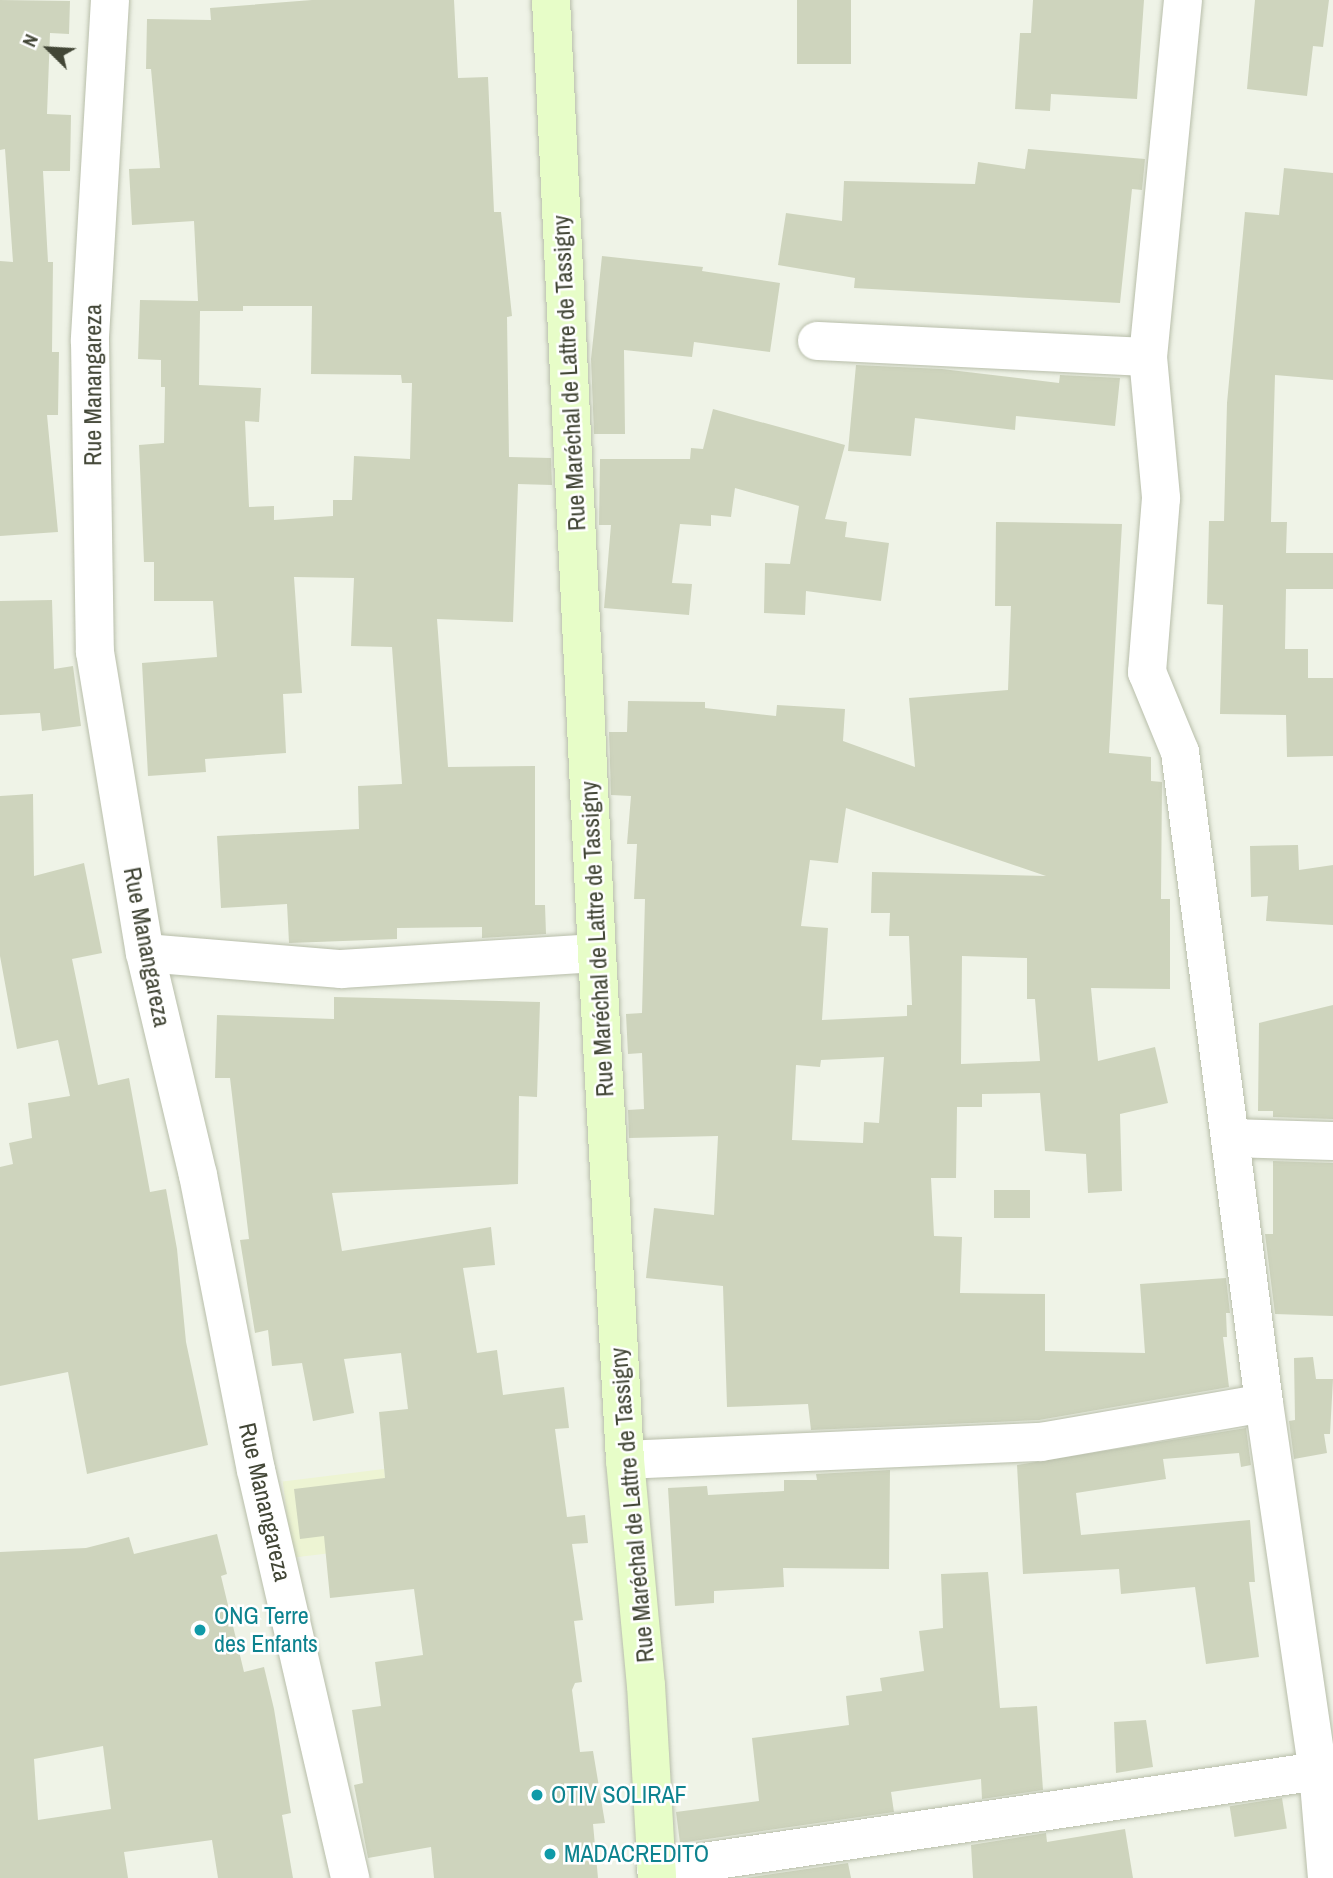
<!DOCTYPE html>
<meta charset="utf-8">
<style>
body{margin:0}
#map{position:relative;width:1333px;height:1878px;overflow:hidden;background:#eff3e7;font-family:"Archivo Narrow",sans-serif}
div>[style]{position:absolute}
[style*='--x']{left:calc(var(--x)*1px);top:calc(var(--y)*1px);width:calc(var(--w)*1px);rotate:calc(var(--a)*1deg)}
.commercial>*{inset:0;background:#edf4d3;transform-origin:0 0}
.building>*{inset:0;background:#ced4bd;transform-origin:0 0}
.roads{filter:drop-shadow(0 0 2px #b8beaa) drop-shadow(0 0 2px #b8beaa)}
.street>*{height:38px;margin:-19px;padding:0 19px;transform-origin:19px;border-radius:19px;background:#fff}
.secondary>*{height:38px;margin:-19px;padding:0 19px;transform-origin:19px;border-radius:19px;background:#e7fdc8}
.dots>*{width:19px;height:19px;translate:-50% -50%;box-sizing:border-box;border:4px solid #fff;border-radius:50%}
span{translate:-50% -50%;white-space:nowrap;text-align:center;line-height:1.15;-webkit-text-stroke:5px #fff;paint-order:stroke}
.street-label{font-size:24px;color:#424636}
.culture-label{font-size:24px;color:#0d838f}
.left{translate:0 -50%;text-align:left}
.north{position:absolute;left:14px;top:14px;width:70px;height:70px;-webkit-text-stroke:5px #fff;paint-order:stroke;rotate:294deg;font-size:19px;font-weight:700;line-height:28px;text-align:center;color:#424636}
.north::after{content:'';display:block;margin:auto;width:24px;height:32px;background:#424636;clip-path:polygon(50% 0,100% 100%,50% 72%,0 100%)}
</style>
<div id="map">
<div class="commercial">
<i style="left:384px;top:1469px;width:77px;height:102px;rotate:83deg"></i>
</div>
<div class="building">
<i style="clip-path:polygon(0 0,70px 1px,69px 34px,50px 33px,47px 114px,71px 115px,70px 171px,43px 171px,48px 262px,53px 262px,52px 352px,59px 352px,58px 415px,47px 415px,58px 532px,0 536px,0 261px,13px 262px,5px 149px,0 150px)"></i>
<i style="clip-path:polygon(evenodd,312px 0,454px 0,458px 78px,488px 77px,494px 212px,501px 212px,512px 316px,507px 317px,509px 457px,551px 458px,552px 485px,518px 484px,513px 622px,437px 619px,448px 767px,535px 766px,535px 905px,545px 905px,546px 934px,482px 938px,482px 927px,397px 928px,397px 939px,289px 943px,287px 904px,221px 908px,217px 836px,359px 829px,358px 786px,402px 784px,392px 647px,351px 646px,354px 578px,294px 577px,302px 693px,283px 694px,286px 753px,205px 759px,206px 772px,148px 776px,142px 663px,217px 657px,213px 601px,154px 601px,154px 562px,144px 562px,139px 445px,164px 443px,165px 387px,161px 387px,161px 360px,138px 359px,140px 300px,198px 301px,194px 221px,132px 225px,129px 169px,160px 168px,151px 69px,146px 69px,147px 19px,211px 20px,210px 8px,312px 0,243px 306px,312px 306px,311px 374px,401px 375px,402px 383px,412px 383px,410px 459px,354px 456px,352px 500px,333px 500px,333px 516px,274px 520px,274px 506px,249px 507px,245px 421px,259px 422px,261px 388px,199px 385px,200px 311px,243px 311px,243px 306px)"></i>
<i style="left:797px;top:0;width:54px;height:64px"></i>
<i style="clip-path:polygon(1033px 0,1144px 0,1137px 99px,1051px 94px,1050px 111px,1015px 109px,1020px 33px,1031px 33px)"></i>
<i style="clip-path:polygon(1255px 0,1329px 0,1323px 47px,1313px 46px,1307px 96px,1247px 89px)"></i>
<i style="clip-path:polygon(1028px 149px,1145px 159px,1142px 190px,1132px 189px,1120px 303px,854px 288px,855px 278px,778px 265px,786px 213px,842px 221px,844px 181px,975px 184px,978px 162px,1025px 169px)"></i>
<i style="clip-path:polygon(1284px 168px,1333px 173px,1333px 380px,1275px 375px,1271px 522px,1287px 522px,1286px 553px,1333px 553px,1333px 589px,1286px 589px,1285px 649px,1308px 649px,1308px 678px,1333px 678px,1333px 756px,1287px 757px,1286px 715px,1220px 714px,1223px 605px,1207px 604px,1209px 521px,1224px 521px,1227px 403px,1245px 212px,1279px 215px)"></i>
<i style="clip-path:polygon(602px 256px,703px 267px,702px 271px,780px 283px,770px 352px,694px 342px,692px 357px,624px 350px,625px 434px,594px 434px,591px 359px)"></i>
<i style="clip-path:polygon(856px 365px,942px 369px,1059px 383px,1060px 375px,1120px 378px,1115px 426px,1016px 416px,1015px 430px,915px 418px,911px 456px,848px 451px)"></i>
<i style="clip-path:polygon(713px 409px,845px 445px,825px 519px,847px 522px,845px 537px,889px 543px,881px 601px,806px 591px,805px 615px,764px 613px,765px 563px,790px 564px,799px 506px,735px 488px,731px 517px,711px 515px,711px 526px,680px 524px,672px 583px,692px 584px,689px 615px,604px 608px,611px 525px,599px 525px,600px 459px,690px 459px,691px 448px,703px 449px)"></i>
<i style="clip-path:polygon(evenodd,996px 522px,1122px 524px,1109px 753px,1151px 757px,1151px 781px,1162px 782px,1161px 899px,1170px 899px,1170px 989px,1091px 988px,1098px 1061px,1155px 1047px,1168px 1103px,1120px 1114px,1122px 1191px,1088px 1193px,1086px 1154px,1045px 1151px,1040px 1093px,982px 1094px,982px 1107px,957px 1107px,956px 1178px,931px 1178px,934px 1236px,962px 1237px,960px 1293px,1045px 1294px,1045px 1351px,1145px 1353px,1140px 1284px,1226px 1278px,1230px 1313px,1226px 1313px,1227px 1337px,1223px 1337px,1229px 1387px,1039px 1420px,811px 1430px,808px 1404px,727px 1407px,723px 1286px,646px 1278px,654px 1208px,714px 1215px,718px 1136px,629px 1138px,628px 1110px,644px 1109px,642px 1053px,628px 1054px,626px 1014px,642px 1013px,645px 899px,634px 899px,637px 844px,627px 844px,631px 796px,611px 795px,609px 732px,627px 732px,628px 701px,705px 702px,705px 708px,776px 716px,777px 705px,845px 709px,843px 741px,915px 767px,909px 698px,1008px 690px,1011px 606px,995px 606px,996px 522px,846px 808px,1046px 876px,872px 872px,871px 913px,890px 913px,889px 936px,909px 936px,912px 1005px,907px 1005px,907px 1016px,822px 1020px,828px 928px,801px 926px,810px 860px,838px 863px,846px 808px,996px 522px,962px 956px,1027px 958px,1027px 999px,1035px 999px,1040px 1061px,961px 1064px,962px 956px,996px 522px,884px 1057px,879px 1123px,864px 1122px,863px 1143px,792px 1140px,796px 1065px,820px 1067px,821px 1060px,884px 1057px)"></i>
<i style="clip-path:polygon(52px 600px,54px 669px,73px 666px,81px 726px,42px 731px,40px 713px,0 715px,0 601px)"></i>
<i style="clip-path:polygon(33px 794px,34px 876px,84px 863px,102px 953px,72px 959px,98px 1085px,129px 1078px,150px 1192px,166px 1189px,177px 1249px,186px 1342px,208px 1445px,87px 1474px,68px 1372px,0 1386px,0 1167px,13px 1164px,9px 1143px,32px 1138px,28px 1103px,70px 1096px,58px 1040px,17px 1049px,0 956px,0 796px)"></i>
<i style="clip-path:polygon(1298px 845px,1299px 870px,1333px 865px,1333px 925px,1266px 921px,1268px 896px,1251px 897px,1250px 846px)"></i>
<i style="clip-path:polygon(334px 997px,540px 1002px,537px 1097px,519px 1096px,518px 1184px,332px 1193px,342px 1251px,491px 1227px,495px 1265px,463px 1268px,477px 1353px,497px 1350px,503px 1395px,564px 1387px,569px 1428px,555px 1429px,567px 1517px,585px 1515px,588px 1543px,572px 1544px,583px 1620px,574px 1621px,582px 1682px,575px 1683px,572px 1690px,580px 1752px,593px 1751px,605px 1823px,593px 1824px,598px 1878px,434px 1878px,431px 1847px,368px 1858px,354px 1785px,363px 1783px,352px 1710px,381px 1706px,375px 1662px,423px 1655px,414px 1589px,330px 1598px,324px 1536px,300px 1539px,294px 1489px,385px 1478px,379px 1412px,408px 1409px,401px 1353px,344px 1359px,354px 1413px,313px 1421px,302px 1363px,272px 1366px,268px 1330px,255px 1333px,240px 1240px,249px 1239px,230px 1078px,215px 1078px,217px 1015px,334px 1019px)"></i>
<i style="clip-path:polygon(1333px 1005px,1333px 1119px,1273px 1117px,1273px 1111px,1258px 1111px,1259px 1023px)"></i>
<i style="clip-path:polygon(1273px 1161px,1333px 1163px,1333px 1316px,1275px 1314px,1265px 1234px,1273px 1234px)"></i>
<i style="left:1030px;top:1190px;width:28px;height:36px;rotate:90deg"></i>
<i style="clip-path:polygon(1313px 1357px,1316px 1379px,1333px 1379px,1330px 1434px,1324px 1434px,1327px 1453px,1294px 1459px,1289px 1421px,1295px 1420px,1294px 1358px)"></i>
<i style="clip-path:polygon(1246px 1428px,1251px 1465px,1241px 1467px,1239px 1453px,1163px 1459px,1166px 1479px,1076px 1493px,1081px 1535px,1250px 1520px,1255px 1582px,1249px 1582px,1259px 1657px,1206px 1664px,1195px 1587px,1121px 1594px,1119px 1569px,1023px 1574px,1017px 1465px)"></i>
<i style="clip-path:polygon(890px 1470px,889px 1569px,783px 1568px,784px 1587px,714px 1591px,714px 1603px,675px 1606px,668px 1488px,707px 1486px,708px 1495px,784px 1491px,784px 1480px,817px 1480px,816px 1474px)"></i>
<i style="clip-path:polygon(evenodd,217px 1534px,227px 1574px,221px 1576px,244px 1672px,264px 1667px,274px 1709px,291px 1813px,282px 1815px,293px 1878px,218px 1878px,212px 1840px,124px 1852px,128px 1878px,0 1878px,0 1552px,86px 1548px,129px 1537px,134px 1554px,217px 1534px,103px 1746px,111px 1809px,38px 1820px,34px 1759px,103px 1746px)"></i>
<i style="clip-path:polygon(988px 1572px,1000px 1708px,1037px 1706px,1043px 1790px,982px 1799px,981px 1779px,891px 1792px,894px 1812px,680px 1843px,676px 1812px,759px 1801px,752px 1738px,849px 1725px,846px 1696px,882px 1691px,880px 1678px,924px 1671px,919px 1631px,943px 1628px,941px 1574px)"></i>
<i style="clip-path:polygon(1146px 1720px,1153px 1767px,1116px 1773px,1114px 1722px)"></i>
<i style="left:1282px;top:1798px;width:31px;height:53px;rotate:81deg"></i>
<i style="clip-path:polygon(1125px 1829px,1133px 1878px,973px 1878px,971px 1845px,1046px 1833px,1047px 1842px)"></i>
<i style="clip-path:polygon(848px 1863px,851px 1878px,745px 1878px)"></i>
</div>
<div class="roads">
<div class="street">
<i style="--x:110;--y:0;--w:342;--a:93.4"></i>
<i style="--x:90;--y:341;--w:311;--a:89.1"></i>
<i style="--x:95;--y:652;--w:305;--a:80.6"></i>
<i style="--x:145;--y:953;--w:228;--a:76.6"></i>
<i style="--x:198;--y:1175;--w:301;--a:78.9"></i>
<i style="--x:256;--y:1470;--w:419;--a:77"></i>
<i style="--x:1183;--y:0;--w:359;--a:95.6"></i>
<i style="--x:1148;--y:357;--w:142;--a:84.7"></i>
<i style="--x:1161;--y:498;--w:175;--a:94.6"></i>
<i style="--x:1147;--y:672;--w:87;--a:67.6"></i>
<i style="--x:1180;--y:752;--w:656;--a:82.65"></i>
<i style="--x:1264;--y:1403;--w:372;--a:81.7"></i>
<i style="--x:1318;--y:1771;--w:107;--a:85.2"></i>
<i style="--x:817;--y:341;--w:331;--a:2.8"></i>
<i style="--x:145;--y:953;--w:197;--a:4.7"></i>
<i style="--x:341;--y:969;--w:256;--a:-3.6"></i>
<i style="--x:1231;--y:1138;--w:102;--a:1.7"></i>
<i style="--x:625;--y:1460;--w:416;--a:-2.5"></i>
<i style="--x:1041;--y:1442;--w:226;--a:-9.9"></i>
<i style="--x:656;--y:1869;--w:669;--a:-8.42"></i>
</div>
<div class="secondary">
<i style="--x:551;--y:0;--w:954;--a:87.24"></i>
<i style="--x:597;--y:953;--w:508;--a:86.84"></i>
<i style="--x:625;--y:1460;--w:226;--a:84.7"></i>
<i style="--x:646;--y:1685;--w:193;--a:86.7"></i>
</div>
</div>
<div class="dots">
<i style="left:200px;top:1630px;background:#0f9aa8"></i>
<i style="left:537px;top:1795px;background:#0f9aa8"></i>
<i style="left:550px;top:1854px;background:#0f9aa8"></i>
</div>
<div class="street-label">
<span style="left:569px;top:373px;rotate:-93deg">Rue Maréchal de Lattre de Tassigny</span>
<span style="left:93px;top:385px;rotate:-90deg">Rue Manangareza</span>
<span style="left:597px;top:939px;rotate:-93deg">Rue Maréchal de Lattre de Tassigny</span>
<span style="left:147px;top:947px;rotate:79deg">Rue Manangareza</span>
<span style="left:265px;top:1502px;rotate:77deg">Rue Manangareza</span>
<span style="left:632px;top:1505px;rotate:-95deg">Rue Maréchal de Lattre de Tassigny</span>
</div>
<div class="culture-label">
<span class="left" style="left:214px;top:1630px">ONG Terre<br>des Enfants</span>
<span class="left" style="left:551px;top:1795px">OTIV SOLIRAF</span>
<span class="left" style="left:564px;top:1854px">MADACREDITO</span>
</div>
<div class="north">N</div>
</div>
